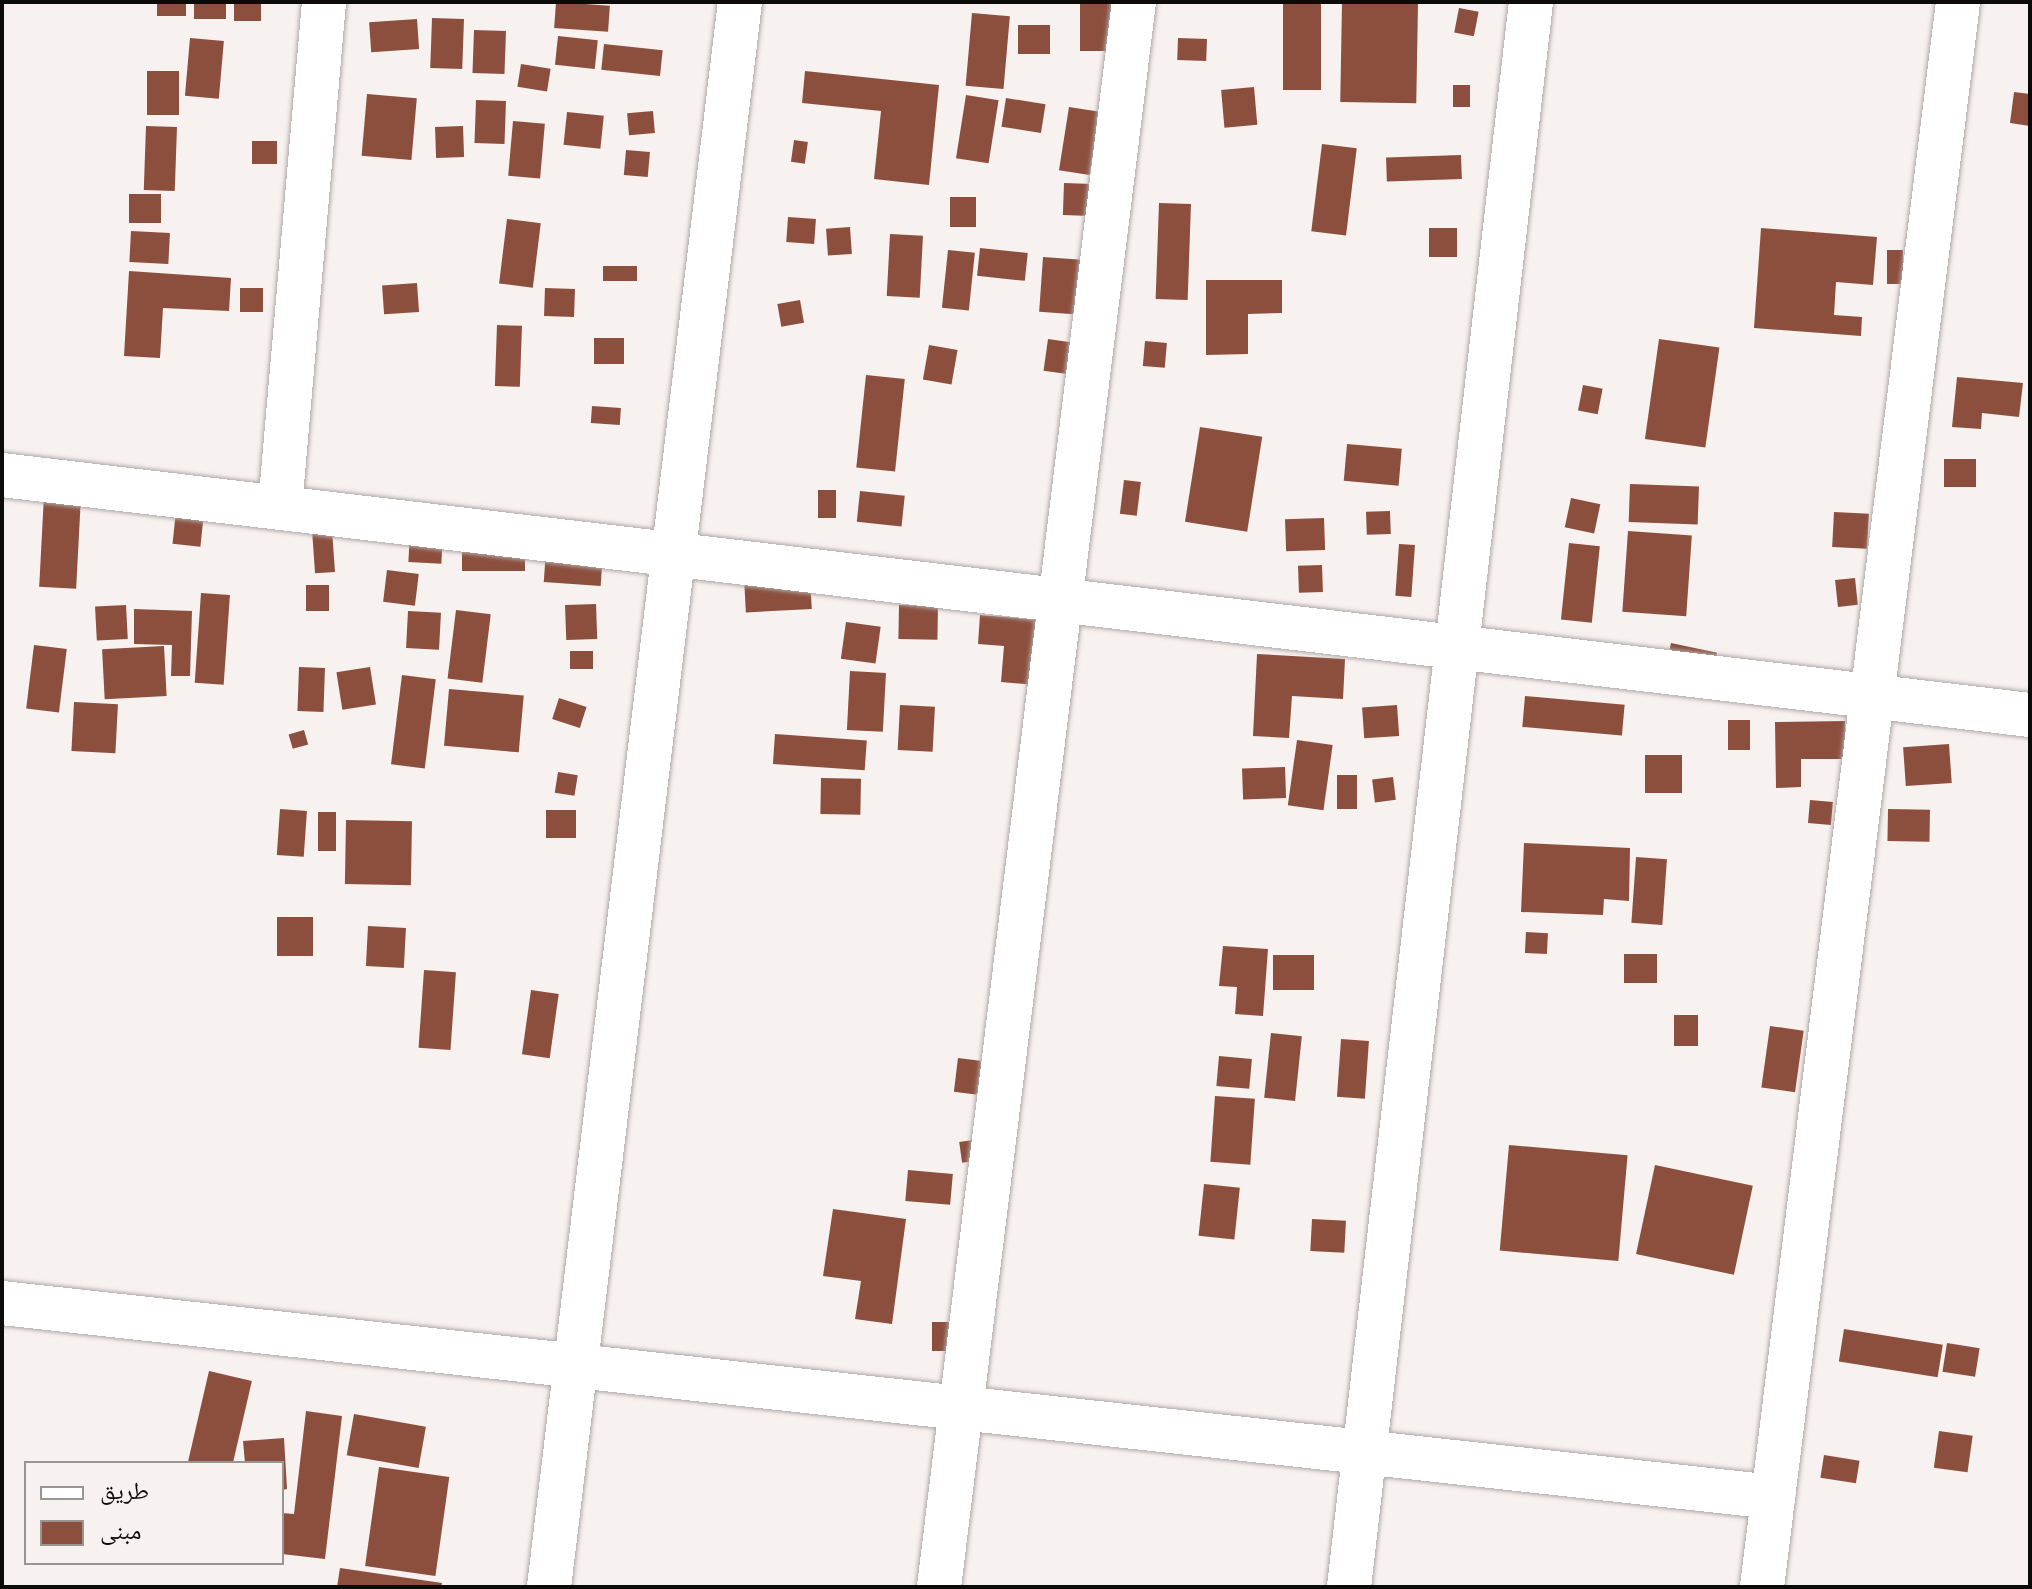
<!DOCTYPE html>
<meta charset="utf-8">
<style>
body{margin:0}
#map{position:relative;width:2032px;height:1589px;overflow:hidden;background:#f7f1ef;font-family:Montserrat,"Noto Naskh Arabic",sans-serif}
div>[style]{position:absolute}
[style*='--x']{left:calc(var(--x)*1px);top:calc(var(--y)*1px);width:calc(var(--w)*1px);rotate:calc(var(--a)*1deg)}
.building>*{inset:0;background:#8d4f3d;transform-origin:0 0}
.roads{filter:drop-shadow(0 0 2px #afa8a7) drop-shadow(0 0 2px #afa8a7)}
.street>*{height:44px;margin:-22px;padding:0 22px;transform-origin:22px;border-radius:22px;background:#fff}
span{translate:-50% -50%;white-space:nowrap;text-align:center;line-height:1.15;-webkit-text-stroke:7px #f7f1ef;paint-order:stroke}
.frame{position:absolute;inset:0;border:4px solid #0d0b0a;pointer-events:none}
.legend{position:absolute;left:24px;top:1461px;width:260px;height:104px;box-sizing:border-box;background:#f7f1ef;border:2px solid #999593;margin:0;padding:10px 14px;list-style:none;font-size:24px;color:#0d0b0a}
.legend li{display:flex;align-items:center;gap:16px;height:40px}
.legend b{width:40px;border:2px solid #999593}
</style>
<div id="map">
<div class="building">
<i style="left:157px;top:2px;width:29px;height:14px"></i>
<i style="left:194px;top:2px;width:32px;height:17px"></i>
<i style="left:234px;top:2px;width:27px;height:19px"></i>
<i style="left:556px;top:2px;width:54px;height:26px;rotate:4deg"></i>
<i style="left:1080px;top:2px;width:36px;height:49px"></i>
<i style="left:1283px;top:2px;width:38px;height:88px"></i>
<i style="left:1342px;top:2px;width:76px;height:100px;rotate:1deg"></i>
<i style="left:1459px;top:8px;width:20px;height:25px;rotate:11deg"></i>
<i style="left:972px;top:13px;width:38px;height:73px;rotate:5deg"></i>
<i style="left:432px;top:18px;width:32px;height:50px;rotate:2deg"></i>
<i style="left:417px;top:19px;width:30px;height:48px;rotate:86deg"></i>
<i style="left:1018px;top:25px;width:32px;height:29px"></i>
<i style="left:474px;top:30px;width:32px;height:43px;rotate:2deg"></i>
<i style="left:558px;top:36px;width:40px;height:29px;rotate:6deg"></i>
<i style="left:190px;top:38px;width:34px;height:58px;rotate:5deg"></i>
<i style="left:1178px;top:38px;width:29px;height:22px;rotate:2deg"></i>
<i style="left:604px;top:44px;width:59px;height:26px;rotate:6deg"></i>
<i style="left:521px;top:64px;width:30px;height:23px;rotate:9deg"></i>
<i style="left:147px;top:71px;width:32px;height:44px"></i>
<i style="clip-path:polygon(805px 71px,939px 85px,929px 185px,874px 179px,881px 111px,802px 103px)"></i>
<i style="left:1453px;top:85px;width:17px;height:22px"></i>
<i style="left:1254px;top:87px;width:38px;height:33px;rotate:85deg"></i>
<i style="clip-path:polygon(2014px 92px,2030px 94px,2030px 126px,2010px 123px)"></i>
<i style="left:367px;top:94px;width:50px;height:62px;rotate:5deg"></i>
<i style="left:966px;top:95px;width:33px;height:64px;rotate:9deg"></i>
<i style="left:1006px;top:98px;width:40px;height:29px;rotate:9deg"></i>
<i style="left:476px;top:100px;width:30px;height:43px;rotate:2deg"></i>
<i style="left:1069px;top:107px;width:31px;height:64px;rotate:9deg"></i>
<i style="left:653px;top:111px;width:22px;height:26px;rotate:85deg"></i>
<i style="left:567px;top:112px;width:37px;height:33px;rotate:6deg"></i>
<i style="left:513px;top:121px;width:32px;height:55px;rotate:5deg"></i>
<i style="left:146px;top:126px;width:31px;height:64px;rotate:2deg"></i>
<i style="left:463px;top:126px;width:31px;height:28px;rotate:88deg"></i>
<i style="left:794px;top:140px;width:14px;height:22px;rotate:8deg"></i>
<i style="left:277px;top:141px;width:23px;height:25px;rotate:90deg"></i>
<i style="left:1322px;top:144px;width:35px;height:88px;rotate:7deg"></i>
<i style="left:626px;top:150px;width:24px;height:25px;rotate:5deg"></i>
<i style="left:1461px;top:155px;width:24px;height:75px;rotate:88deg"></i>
<i style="left:1064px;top:183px;width:28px;height:32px;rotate:2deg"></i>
<i style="left:161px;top:194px;width:29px;height:32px;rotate:90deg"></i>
<i style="left:950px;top:197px;width:26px;height:30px"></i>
<i style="left:1159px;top:203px;width:32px;height:96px;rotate:2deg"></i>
<i style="left:788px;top:217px;width:28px;height:25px;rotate:4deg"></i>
<i style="left:507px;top:219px;width:34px;height:65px;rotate:7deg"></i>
<i style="left:850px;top:227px;width:27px;height:24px;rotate:86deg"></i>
<i style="left:1429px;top:228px;width:28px;height:29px"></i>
<i style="clip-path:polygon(1761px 228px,1877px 237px,1873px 285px,1836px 282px,1834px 315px,1862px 317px,1861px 336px,1754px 328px)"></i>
<i style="left:131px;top:231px;width:39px;height:31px;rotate:3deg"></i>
<i style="left:890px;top:234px;width:33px;height:62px;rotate:3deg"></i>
<i style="left:980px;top:248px;width:48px;height:28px;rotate:6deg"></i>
<i style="left:948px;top:250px;width:27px;height:58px;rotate:6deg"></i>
<i style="left:1887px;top:250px;width:16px;height:34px"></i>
<i style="left:1043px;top:257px;width:42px;height:55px;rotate:4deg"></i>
<i style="left:603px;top:266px;width:34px;height:15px"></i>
<i style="clip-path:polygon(129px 271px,231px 278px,229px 311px,163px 308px,160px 358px,124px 356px)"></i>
<i style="clip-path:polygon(1206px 280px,1282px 280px,1282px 313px,1248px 314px,1248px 354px,1206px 355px)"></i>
<i style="left:417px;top:283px;width:29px;height:35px;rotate:86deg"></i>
<i style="left:240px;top:288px;width:23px;height:24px"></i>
<i style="left:545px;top:288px;width:30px;height:28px;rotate:2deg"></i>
<i style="left:800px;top:300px;width:23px;height:23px;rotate:80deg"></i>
<i style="left:497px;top:325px;width:25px;height:61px;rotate:2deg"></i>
<i style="left:594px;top:338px;width:30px;height:26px"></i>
<i style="left:1048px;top:339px;width:28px;height:32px;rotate:8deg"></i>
<i style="left:1659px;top:339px;width:61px;height:101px;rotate:8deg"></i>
<i style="left:1145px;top:341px;width:22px;height:25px;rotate:5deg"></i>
<i style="left:929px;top:345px;width:29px;height:35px;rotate:10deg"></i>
<i style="left:866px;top:375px;width:39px;height:93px;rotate:6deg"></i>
<i style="clip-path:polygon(1957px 377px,2023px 383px,2019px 417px,1982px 413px,1981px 429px,1952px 427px)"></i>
<i style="left:1583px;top:385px;width:20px;height:26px;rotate:11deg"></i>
<i style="left:592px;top:406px;width:29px;height:17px;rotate:4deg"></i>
<i style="left:1200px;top:427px;width:63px;height:96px;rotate:9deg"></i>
<i style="left:1347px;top:444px;width:55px;height:37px;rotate:5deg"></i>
<i style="left:1976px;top:459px;width:28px;height:32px;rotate:90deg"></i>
<i style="left:1124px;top:480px;width:17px;height:34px;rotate:7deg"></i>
<i style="left:1630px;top:484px;width:69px;height:38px;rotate:2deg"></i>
<i style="left:836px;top:490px;width:28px;height:18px;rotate:90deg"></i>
<i style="left:860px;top:491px;width:45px;height:31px;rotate:6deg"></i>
<i style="left:44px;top:495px;width:37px;height:92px;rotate:3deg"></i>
<i style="left:1571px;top:498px;width:30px;height:30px;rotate:12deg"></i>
<i style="left:176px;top:511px;width:28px;height:33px;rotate:6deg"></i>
<i style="left:1390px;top:511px;width:23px;height:24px;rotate:88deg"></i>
<i style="left:1834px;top:512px;width:35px;height:35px;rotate:3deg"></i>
<i style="left:1324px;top:518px;width:32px;height:39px;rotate:88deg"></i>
<i style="left:332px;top:529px;width:43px;height:20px;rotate:86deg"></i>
<i style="left:410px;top:531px;width:33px;height:31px;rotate:3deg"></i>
<i style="left:1628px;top:531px;width:64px;height:81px;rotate:4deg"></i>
<i style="left:525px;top:542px;width:29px;height:63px;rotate:90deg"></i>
<i style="left:1569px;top:543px;width:31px;height:77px;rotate:6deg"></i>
<i style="left:1399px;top:544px;width:16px;height:52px;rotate:4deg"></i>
<i style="left:546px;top:550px;width:57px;height:32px;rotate:4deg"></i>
<i style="left:1322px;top:565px;width:27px;height:24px;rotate:88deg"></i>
<i style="left:387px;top:570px;width:32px;height:32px;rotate:7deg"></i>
<i style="left:810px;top:575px;width:34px;height:66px;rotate:87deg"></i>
<i style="left:1855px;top:578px;width:27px;height:20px;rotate:84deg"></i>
<i style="left:306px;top:585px;width:23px;height:26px"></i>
<i style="left:201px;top:593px;width:29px;height:90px;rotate:4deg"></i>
<i style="left:596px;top:604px;width:35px;height:31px;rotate:88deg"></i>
<i style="left:126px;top:605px;width:34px;height:31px;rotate:87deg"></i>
<i style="left:899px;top:605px;width:39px;height:34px;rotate:1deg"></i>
<i style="clip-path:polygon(134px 609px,192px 611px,190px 676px,171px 676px,172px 645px,134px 644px)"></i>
<i style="left:456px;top:610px;width:35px;height:69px;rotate:7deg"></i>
<i style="left:408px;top:611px;width:33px;height:37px;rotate:3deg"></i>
<i style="clip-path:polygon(980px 615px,1041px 620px,1036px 685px,1001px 682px,1004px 646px,978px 644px)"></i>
<i style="left:846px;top:622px;width:35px;height:37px;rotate:8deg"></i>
<i style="left:1671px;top:643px;width:47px;height:11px;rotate:12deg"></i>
<i style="left:34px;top:645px;width:33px;height:64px;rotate:7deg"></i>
<i style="left:164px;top:646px;width:50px;height:62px;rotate:87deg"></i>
<i style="left:570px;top:651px;width:23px;height:18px"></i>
<i style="clip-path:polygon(1257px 654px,1345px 659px,1343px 699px,1292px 696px,1289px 738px,1253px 736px)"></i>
<i style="left:299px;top:667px;width:26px;height:44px;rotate:2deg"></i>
<i style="left:370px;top:667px;width:38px;height:34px;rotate:81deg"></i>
<i style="left:850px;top:671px;width:36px;height:59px;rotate:3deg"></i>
<i style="left:402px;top:675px;width:34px;height:90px;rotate:7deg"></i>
<i style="left:449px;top:689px;width:75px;height:57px;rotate:5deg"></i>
<i style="left:1525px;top:696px;width:100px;height:31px;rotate:5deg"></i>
<i style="left:559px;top:698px;width:29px;height:22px;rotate:18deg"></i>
<i style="left:74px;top:702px;width:44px;height:49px;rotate:3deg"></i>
<i style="left:900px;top:705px;width:35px;height:45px;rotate:3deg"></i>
<i style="left:1397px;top:705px;width:31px;height:35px;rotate:86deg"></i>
<i style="left:1728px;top:720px;width:22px;height:30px"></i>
<i style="clip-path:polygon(1845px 721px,1846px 759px,1801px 759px,1801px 787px,1776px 788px,1775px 722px)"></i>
<i style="left:304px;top:730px;width:15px;height:16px;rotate:74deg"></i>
<i style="left:775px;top:734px;width:92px;height:30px;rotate:4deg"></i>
<i style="left:1297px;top:740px;width:36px;height:66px;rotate:8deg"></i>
<i style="left:1949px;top:744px;width:39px;height:46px;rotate:86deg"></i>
<i style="left:1645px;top:755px;width:37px;height:38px"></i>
<i style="left:1285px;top:767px;width:31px;height:43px;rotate:88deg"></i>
<i style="left:558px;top:772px;width:20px;height:21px;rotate:9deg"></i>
<i style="left:1337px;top:775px;width:20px;height:34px"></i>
<i style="left:1393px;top:777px;width:23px;height:21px;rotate:83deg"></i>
<i style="left:821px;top:778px;width:40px;height:36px;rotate:1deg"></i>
<i style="left:1810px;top:800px;width:23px;height:23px;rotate:5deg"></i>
<i style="left:280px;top:809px;width:27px;height:46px;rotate:4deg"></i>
<i style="left:1888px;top:809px;width:42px;height:32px;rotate:1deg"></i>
<i style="left:576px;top:810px;width:28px;height:30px;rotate:90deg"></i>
<i style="left:318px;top:812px;width:18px;height:39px"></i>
<i style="left:346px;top:820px;width:66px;height:64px;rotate:1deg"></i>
<i style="clip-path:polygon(1524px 843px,1630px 848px,1629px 901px,1604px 899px,1603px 915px,1521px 912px)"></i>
<i style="left:1636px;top:857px;width:31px;height:66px;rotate:4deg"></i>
<i style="left:313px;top:917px;width:39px;height:36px;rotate:90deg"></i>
<i style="left:368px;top:926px;width:38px;height:40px;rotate:3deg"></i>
<i style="left:1526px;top:932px;width:22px;height:21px;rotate:3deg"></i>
<i style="clip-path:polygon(1223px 946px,1268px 949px,1263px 1016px,1235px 1014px,1237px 987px,1219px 986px)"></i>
<i style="left:1624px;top:954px;width:33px;height:29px"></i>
<i style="left:1273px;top:955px;width:41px;height:35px"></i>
<i style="left:424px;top:970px;width:32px;height:78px;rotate:4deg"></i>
<i style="left:531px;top:990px;width:28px;height:65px;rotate:8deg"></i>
<i style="left:1674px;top:1015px;width:24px;height:31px"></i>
<i style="left:1770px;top:1026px;width:34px;height:62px;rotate:8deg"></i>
<i style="left:1271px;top:1033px;width:31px;height:65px;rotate:6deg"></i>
<i style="left:1341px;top:1039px;width:28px;height:58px;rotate:4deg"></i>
<i style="left:1219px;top:1056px;width:33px;height:30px;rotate:5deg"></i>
<i style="left:958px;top:1058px;width:34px;height:34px;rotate:7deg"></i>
<i style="left:1215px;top:1096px;width:40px;height:66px;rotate:4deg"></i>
<i style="left:980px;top:1139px;width:21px;height:21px;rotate:82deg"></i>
<i style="left:1509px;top:1145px;width:119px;height:106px;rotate:5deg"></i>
<i style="left:1655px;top:1165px;width:100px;height:91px;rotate:12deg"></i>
<i style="left:908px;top:1170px;width:45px;height:31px;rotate:5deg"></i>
<i style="left:1204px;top:1184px;width:36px;height:52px;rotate:6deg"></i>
<i style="clip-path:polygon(833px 1209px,906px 1219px,892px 1324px,855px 1319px,861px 1281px,823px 1276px)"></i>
<i style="left:1312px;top:1219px;width:34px;height:32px;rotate:3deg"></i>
<i style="left:963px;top:1322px;width:29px;height:31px;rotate:90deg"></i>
<i style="left:1844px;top:1329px;width:100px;height:33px;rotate:9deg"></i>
<i style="left:1947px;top:1343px;width:33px;height:29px;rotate:9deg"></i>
<i style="left:209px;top:1371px;width:44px;height:94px;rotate:13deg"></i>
<i style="clip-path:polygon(306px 1411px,342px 1416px,325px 1559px,282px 1554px,282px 1513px,294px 1514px)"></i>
<i style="left:354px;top:1414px;width:73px;height:42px;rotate:10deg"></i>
<i style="left:1939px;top:1431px;width:34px;height:37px;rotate:8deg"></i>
<i style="clip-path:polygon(284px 1438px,287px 1489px,282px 1490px,282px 1463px,245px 1463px,243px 1441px)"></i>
<i style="left:1824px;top:1455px;width:36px;height:23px;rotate:9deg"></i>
<i style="left:379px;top:1467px;width:71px;height:100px;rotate:8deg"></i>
<i style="clip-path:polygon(340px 1568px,442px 1583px,441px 1587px,337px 1587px)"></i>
</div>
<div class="roads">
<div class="street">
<i style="--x:2;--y:475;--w:2042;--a:6.75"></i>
<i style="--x:280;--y:507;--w:507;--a:-85.02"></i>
<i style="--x:2;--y:1303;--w:1782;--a:6.25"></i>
<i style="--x:549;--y:1587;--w:1596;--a:-83.13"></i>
<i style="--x:939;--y:1587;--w:1597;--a:-82.99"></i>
<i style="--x:1349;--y:1587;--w:1595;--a:-83.45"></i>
<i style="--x:1762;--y:1587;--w:1597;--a:-82.95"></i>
</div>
</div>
<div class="frame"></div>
<ul class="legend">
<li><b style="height:10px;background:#fff"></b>طريق</li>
<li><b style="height:22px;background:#8d4f3d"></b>مبنى</li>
</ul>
</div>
